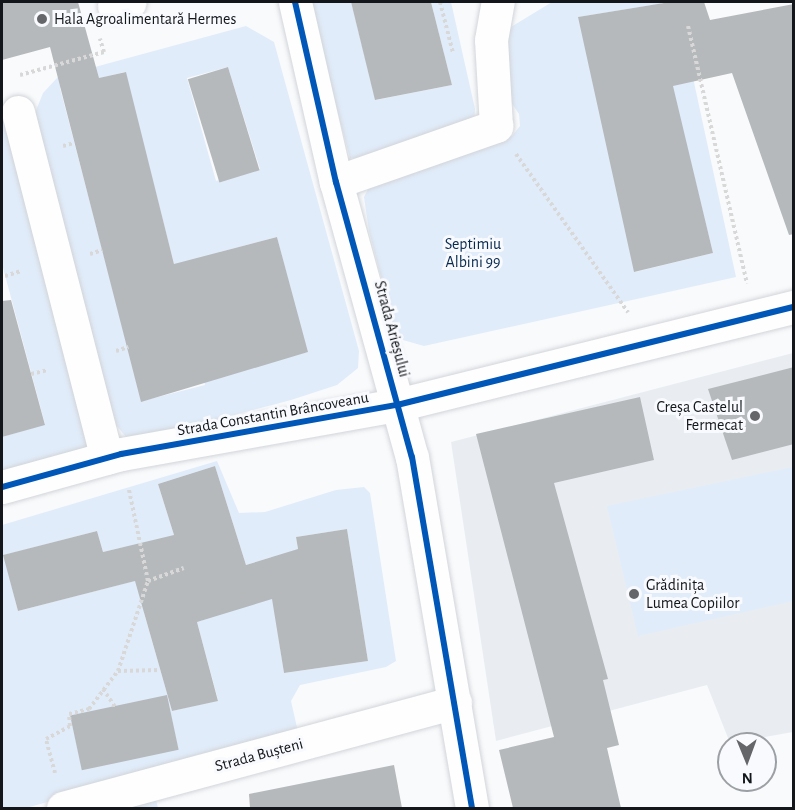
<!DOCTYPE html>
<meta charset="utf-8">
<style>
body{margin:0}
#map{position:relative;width:795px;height:810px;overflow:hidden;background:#f9fafc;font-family:"Alegreya Sans",sans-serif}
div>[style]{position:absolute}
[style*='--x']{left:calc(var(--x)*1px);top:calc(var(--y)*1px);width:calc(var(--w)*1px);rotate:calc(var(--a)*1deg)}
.built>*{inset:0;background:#e9edf2}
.green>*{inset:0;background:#e1ecfa}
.building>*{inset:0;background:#b6b9bc;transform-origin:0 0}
.path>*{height:4px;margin-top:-2px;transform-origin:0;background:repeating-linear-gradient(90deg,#d8d8d8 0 3px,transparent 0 6px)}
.roads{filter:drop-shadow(0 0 2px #d2d5d9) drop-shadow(0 0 2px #d2d5d9)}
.minor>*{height:33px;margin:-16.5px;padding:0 16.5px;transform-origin:16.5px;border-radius:16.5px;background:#fefeff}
.cycleway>*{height:6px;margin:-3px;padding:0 3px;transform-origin:3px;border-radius:3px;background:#0057b8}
.dots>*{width:16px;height:16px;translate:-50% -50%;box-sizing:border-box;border:3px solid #f8fafd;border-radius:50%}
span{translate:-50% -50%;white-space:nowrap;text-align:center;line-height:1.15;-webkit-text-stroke:6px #f8fafd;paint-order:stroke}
.poi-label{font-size:16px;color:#13161b}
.left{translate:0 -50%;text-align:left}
.right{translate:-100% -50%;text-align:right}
.park-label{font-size:16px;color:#082a4f}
.street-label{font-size:16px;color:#13161b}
.frame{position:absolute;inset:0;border:3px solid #13161b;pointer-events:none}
.north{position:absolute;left:717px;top:732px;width:60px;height:60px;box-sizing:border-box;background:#f8fafd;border:2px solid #9c9fa3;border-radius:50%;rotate:179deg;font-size:16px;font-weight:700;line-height:24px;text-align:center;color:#13161b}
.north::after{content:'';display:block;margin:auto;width:21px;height:27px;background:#64666a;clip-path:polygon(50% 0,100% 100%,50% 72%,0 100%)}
</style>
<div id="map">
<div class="built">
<i style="clip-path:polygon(793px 353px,793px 732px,730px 743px,707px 685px,496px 741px,451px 442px)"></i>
</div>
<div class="green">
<i style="clip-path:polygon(308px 2px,351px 2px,376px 100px,452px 85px,431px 2px,451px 2px,475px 109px,474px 124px,372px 159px,350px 158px)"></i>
<i style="clip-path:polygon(evenodd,552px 2px,659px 2px,667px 9px,684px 36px,736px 277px,424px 346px,403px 340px,395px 330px,369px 231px,364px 197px,371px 183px,512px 136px,520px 126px,519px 114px,511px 102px,496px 43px,511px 27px,552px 2px,652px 5px,713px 253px,635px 272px,579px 17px,652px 5px)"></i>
<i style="clip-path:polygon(evenodd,246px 26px,274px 42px,359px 351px,358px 368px,337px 385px,291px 400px,176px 430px,126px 437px,112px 420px,36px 133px,35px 113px,43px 93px,58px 77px,246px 26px,228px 67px,260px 169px,216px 181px,187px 78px,228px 67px,246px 26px,125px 72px,205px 385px,142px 401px,60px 88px,125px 72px,246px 26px,277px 237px,307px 352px,250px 368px,220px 252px,277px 237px)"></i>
<i style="clip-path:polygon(2px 110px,90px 442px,85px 450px,2px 472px,2px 437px,45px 424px,2px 264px)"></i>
<i style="clip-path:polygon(evenodd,217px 461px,239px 513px,265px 512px,336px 490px,364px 487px,370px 493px,396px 661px,386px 667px,300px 685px,291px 701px,298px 732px,26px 808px,2px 808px,2px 525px,217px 461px,215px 466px,246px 565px,272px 557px,201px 621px,158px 484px,215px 466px,217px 461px,347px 529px,368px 661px,284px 673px,278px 634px,311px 630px,296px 537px,347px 529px,217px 461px,97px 531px,103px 552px,125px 547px,134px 581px,18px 611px,4px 555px,97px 531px,217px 461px,191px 600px,218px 700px,172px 711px,144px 613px,191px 600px)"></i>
<i style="clip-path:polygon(793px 467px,793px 601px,638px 636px,607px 506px)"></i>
<i style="clip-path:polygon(156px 800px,158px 808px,123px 808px)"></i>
</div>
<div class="building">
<i style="clip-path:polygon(2px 2px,78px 2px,99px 78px,126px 72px,174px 264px,277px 237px,308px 352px,141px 402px,50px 47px,2px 60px)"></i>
<i style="clip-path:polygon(351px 2px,431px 2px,452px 85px,375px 100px)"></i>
<i style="clip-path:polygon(670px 2px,704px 2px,710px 20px,794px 4px,794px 234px,789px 235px,732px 73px,673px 86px,713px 253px,634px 272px,578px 17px)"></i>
<i style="left:228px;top:67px;width:108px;height:42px;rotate:73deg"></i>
<i style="clip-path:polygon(11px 300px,45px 425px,2px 437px,2px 301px)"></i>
<i style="clip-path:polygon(794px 367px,794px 444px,732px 460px,708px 389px)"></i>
<i style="clip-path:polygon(640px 397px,654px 460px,554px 483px,608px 679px,603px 680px,619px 745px,607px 748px,621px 808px,513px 808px,499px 750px,554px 737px,476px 434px)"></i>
<i style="clip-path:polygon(215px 466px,246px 565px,298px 549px,296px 537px,347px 529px,368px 661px,284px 673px,272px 599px,197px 622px,218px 701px,172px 711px,135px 581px,18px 611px,3px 555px,97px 531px,103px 552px,174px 535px,158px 484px)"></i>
<i style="left:167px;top:695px;width:56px;height:99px;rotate:78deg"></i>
<i style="clip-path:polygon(394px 765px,402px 808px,250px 808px,249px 794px)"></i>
</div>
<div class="path">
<i style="--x:440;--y:2;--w:53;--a:75.7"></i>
<i style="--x:688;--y:26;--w:264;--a:77.1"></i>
<i style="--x:20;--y:75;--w:87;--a:-15.3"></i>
<i style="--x:104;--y:52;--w:14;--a:-107"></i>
<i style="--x:63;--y:146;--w:11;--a:-15"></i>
<i style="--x:516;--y:154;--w:194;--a:54.7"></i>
<i style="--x:90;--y:254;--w:13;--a:-18"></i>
<i style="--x:5;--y:276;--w:17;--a:-17"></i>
<i style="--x:116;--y:351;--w:13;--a:-18"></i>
<i style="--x:31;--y:374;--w:17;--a:-13"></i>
<i style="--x:148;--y:581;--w:38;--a:-20"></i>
<i style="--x:118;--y:671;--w:42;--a:-1.4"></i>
<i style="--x:103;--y:689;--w:22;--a:56"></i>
<i style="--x:55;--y:773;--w:35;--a:-105"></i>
<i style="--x:46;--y:739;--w:27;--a:-28"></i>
<i style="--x:70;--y:726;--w:12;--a:-95"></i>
<i style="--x:69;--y:714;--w:21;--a:-14"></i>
<i style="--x:89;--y:709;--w:48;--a:-52.7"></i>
<i style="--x:118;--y:671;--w:95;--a:-71.6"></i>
<i style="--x:148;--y:581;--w:93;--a:-101.8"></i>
</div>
<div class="roads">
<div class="minor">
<i style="--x:295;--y:2;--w:185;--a:77.2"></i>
<i style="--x:336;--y:182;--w:285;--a:74.6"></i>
<i style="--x:412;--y:457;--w:356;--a:80.3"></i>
<i style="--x:114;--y:6;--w:16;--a:-14"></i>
<i style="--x:18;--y:112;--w:357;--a:75.6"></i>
<i style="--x:336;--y:182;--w:170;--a:-19.3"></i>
<i style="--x:496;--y:126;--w:86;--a:-93.3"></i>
<i style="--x:491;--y:40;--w:39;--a:-80"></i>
<i style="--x:2;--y:487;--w:123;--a:-15.5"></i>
<i style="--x:121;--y:454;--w:280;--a:-10.1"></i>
<i style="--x:397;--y:405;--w:409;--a:-13.9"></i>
<i style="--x:63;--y:808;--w:406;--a:-15.1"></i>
</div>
</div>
<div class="cycleway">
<i style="--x:295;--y:2;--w:185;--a:77.2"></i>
<i style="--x:336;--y:182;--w:285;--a:74.6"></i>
<i style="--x:412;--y:457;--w:356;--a:80.3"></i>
<i style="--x:2;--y:487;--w:123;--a:-15.5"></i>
<i style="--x:121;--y:454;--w:280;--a:-10.1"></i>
<i style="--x:397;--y:405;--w:409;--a:-13.9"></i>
</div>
<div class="dots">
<i style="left:42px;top:19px;background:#64666a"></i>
<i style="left:755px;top:416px;background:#64666a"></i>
<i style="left:634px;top:594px;background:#64666a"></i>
</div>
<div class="poi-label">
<span class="left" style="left:54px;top:19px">Hala Agroalimentară Hermes</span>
<span class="right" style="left:743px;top:416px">Creșa Castelul<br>Fermecat</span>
<span class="left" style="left:646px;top:594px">Grădinița<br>Lumea Copiilor</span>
</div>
<div class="park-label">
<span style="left:473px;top:253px">Septimiu<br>Albini 99</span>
</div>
<div class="street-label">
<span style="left:392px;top:329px;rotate:75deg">Strada Arieșului</span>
<span style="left:273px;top:414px;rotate:-10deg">Strada Constantin Brâncoveanu</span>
<span style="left:259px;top:755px;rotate:-15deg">Strada Bușteni</span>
</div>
<div class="frame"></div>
<div class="north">N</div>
</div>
